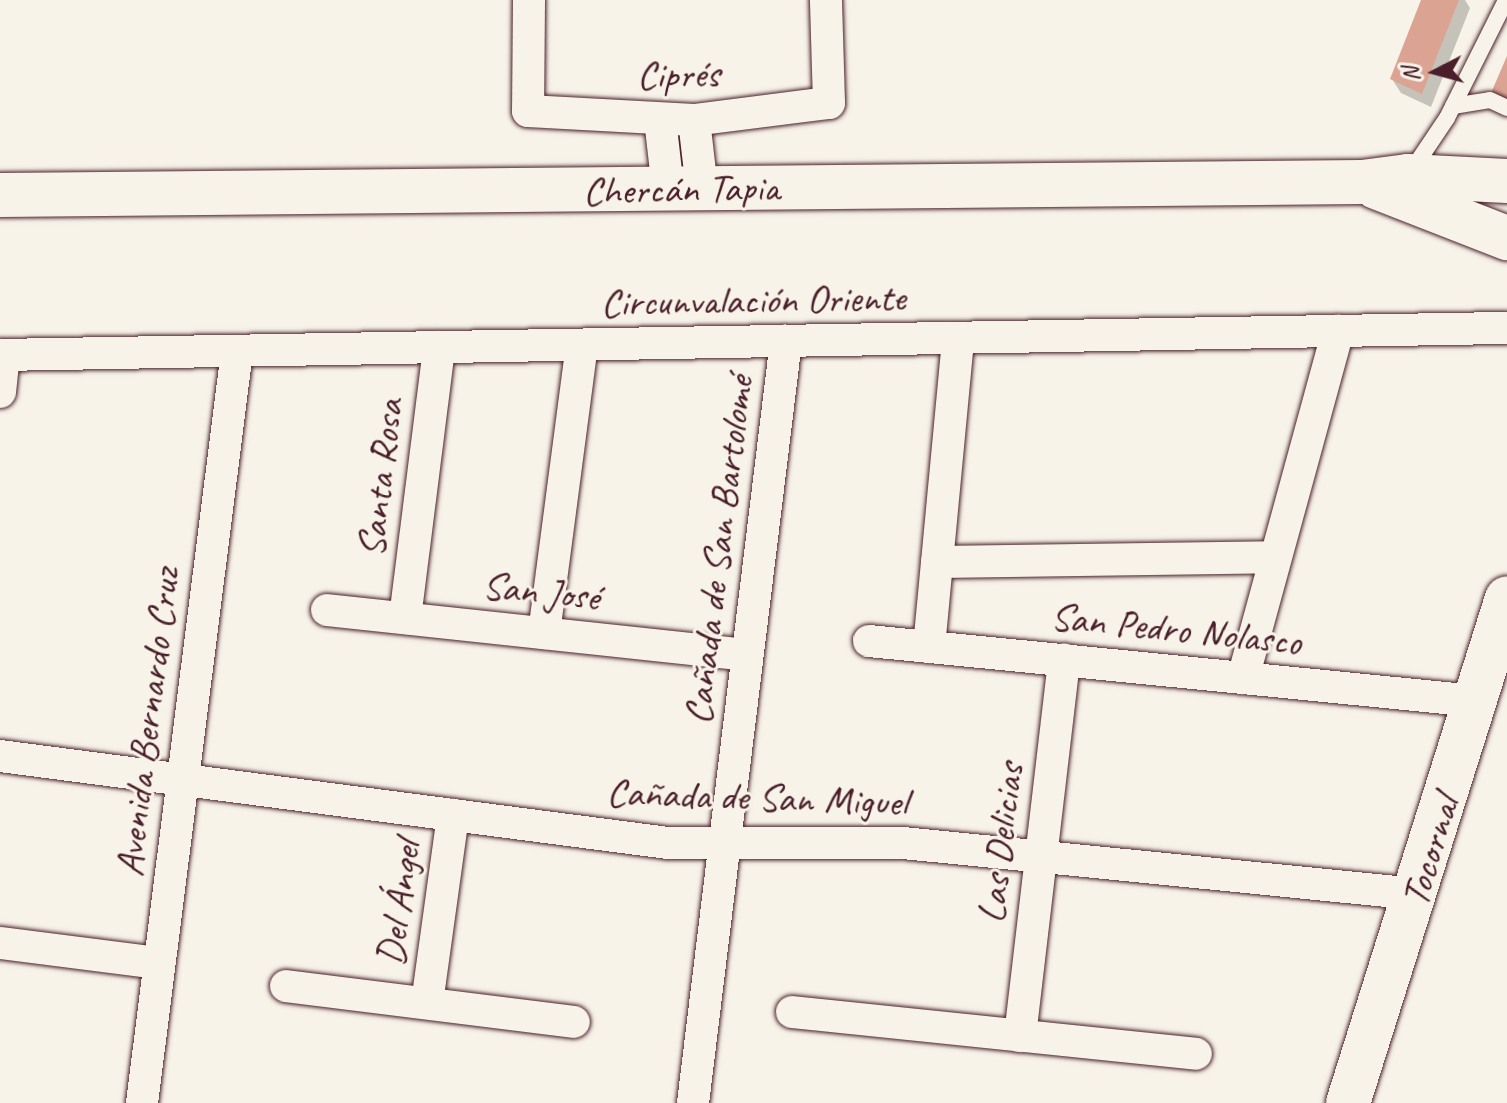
<!DOCTYPE html>
<meta charset="utf-8">
<style>
body{margin:0}
#map{position:relative;width:1507px;height:1103px;overflow:hidden;background:#f7f3e8;font-family:Caveat,sans-serif}
div>[style]{position:absolute}
[style*='--x']{left:calc(var(--x)*1px);top:calc(var(--y)*1px);width:calc(var(--w)*1px);rotate:calc(var(--a)*1deg)}
.shadow>*{inset:0;background:#0003}
.building>*{inset:0;background:#dba492}
.roads{filter:drop-shadow(0 0 2px #4a1f2b) drop-shadow(0 0 2px #4a1f2b)}
.lane>*{height:16px;margin:-8px;padding:0 8px;transform-origin:8px;border-radius:8px;background:#f7f3e8}
.street>*{height:32px;margin:-16px;padding:0 16px;transform-origin:16px;border-radius:16px;background:#f7f3e8}
.secondary>*{height:44px;margin:-22px;padding:0 22px;transform-origin:22px;border-radius:22px;background:#f7f3e8}
span{translate:-50% -50%;white-space:nowrap;text-align:center;line-height:1.15;-webkit-text-stroke:6px #f7f3e8;paint-order:stroke}
.street-label{font-size:40px;color:#4a1f2b}
.north{position:absolute;left:1395px;top:32px;width:80px;height:80px;-webkit-text-stroke:6px #f7f3e8;paint-order:stroke;rotate:264deg;font-size:22px;font-weight:700;line-height:32px;text-align:center;color:#4a1f2b}
.north::after{content:'';display:block;margin:auto;width:28px;height:36px;background:#4a1f2b;clip-path:polygon(50% 0,100% 100%,50% 72%,0 100%)}
</style>
<div id="map">
<div class="shadow">
<i style="clip-path:polygon(1424px 0,1465px 0,1470px 8px,1431px 107px,1401px 93px,1392px 79px)"></i>
</div>
<div class="building">
<i style="clip-path:polygon(1421px 0,1459px 0,1422px 94px,1390px 79px)"></i>
<i style="clip-path:polygon(1507px 56px,1507px 100px,1491px 93px)"></i>
</div>
<div class="roads">
<div class="lane">
<i style="--x:1453;--y:106;--w:37;--a:-9"></i>
<i style="--x:1490;--y:100;--w:19;--a:25"></i>
<i style="--x:1410;--y:173;--w:66;--a:-56.1"></i>
<i style="--x:1447;--y:118;--w:132;--a:-63.4"></i>
</div>
<div class="street">
<i style="--x:529;--y:0;--w:111;--a:90.5"></i>
<i style="--x:528;--y:111;--w:166;--a:3.1"></i>
<i style="--x:694;--y:120;--w:136;--a:-7.2"></i>
<i style="--x:829;--y:103;--w:103;--a:-91.7"></i>
<i style="--x:660;--y:119;--w:70;--a:83.5"></i>
<i style="--x:694;--y:120;--w:69;--a:83.4"></i>
<i style="--x:0;--y:355;--w:1507;--a:-1.03"></i>
<i style="--x:0;--y:392;--w:37;--a:-84"></i>
<i style="--x:937;--y:562;--w:338;--a:-0.8"></i>
<i style="--x:327;--y:610;--w:422;--a:6.1"></i>
<i style="--x:405;--y:618;--w:273;--a:-82.8"></i>
<i style="--x:544;--y:633;--w:290;--a:-82.5"></i>
<i style="--x:869;--y:641;--w:610;--a:5.65"></i>
<i style="--x:929;--y:647;--w:310;--a:-84.6"></i>
<i style="--x:1243;--y:678;--w:360;--a:-74.7"></i>
<i style="--x:0;--y:756;--w:674;--a:7.42"></i>
<i style="--x:668;--y:843;--w:235;--a:0"></i>
<i style="--x:903;--y:843;--w:517;--a:5.67"></i>
<i style="--x:0;--y:943;--w:160;--a:7.2"></i>
<i style="--x:286;--y:986;--w:290;--a:7.1"></i>
<i style="--x:427;--y:1003;--w:190;--a:-82.1"></i>
<i style="--x:792;--y:1012;--w:406;--a:5.9"></i>
<i style="--x:1020;--y:1036;--w:379;--a:-83.3"></i>
<i style="--x:142;--y:1103;--w:758;--a:-82.8"></i>
<i style="--x:693;--y:1103;--w:768;--a:-83.04"></i>
</div>
<div class="secondary">
<i style="--x:1376;--y:187;--w:141;--a:21.3"></i>
<i style="--x:0;--y:195;--w:1362;--a:-0.55"></i>
<i style="--x:1362;--y:182;--w:46;--a:-7.4"></i>
<i style="--x:1408;--y:176;--w:99;--a:2.9"></i>
<i style="--x:1348;--y:1103;--w:529;--a:-72.52"></i>
</div>
</div>
<div class="street-label">
<span style="left:678px;top:74px;rotate:-1deg">Ciprés</span>
<span style="left:681px;top:189px;rotate:-1deg">Chercán Tapia</span>
<span style="left:753px;top:300px;rotate:-1deg">Circunvalación Oriente</span>
<span style="left:380px;top:478px;rotate:-83deg">Santa Rosa</span>
<span style="left:718px;top:550px;rotate:-83deg">Cañada de San Bartolomé</span>
<span style="left:541px;top:591px;rotate:6deg">San José</span>
<span style="left:1176px;top:629px;rotate:6deg">San Pedro Nolasco</span>
<span style="left:147px;top:722px;rotate:-83deg">Avenida Bernardo Cruz</span>
<span style="left:757px;top:797px;rotate:2deg">Cañada de San Miguel</span>
<span style="left:1000px;top:843px;rotate:-83deg">Las Delicias</span>
<span style="left:1430px;top:851px;rotate:-73deg">Tocornal</span>
<span style="left:398px;top:903px;rotate:-82deg">Del Ángel</span>
</div>
<div class="north">N</div>
</div>
